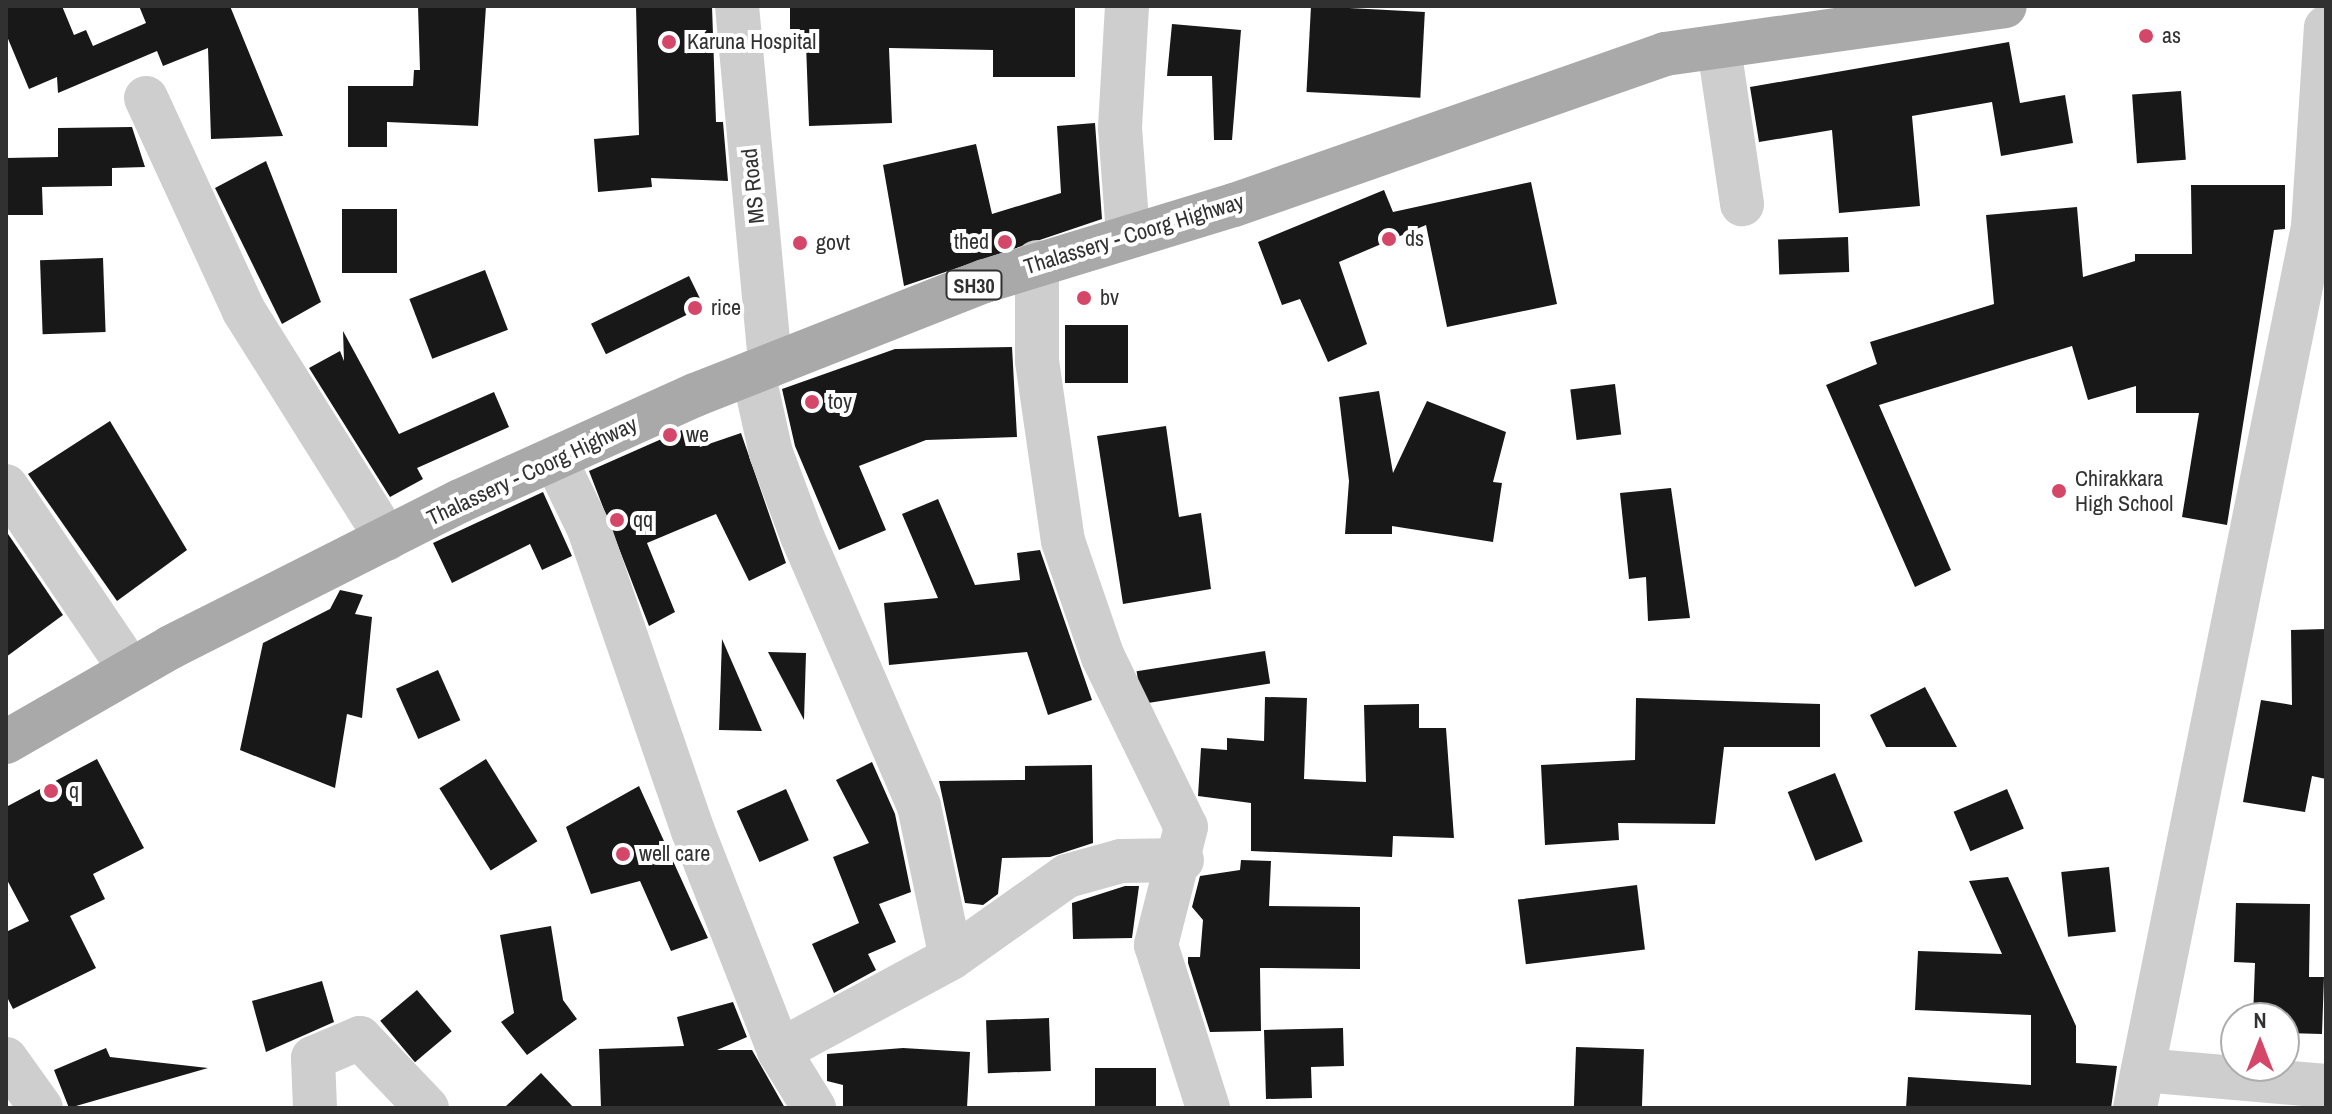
<!DOCTYPE html>
<style>
body{margin:0}
#map{position:relative;width:2332px;height:1114px;overflow:hidden;background:#fff;font-family:"Archivo Narrow",sans-serif}
div>[style]{position:absolute}
[style*='--x']{left:calc(var(--x)*1px);top:calc(var(--y)*1px);width:calc(var(--w)*1px);rotate:calc(var(--a)*1deg)}
.building>*{inset:0;background:#181818;transform-origin:0 0}
.minor>*{height:44px;margin:-22px;padding:0 22px;transform-origin:22px;border-radius:22px;background:#cecece}
.major>*{height:44px;margin:-22px;padding:0 22px;transform-origin:22px;border-radius:22px;background:#a9a9a9}
.dots>*{width:22px;height:22px;translate:-50% -50%;box-sizing:border-box;border:4px solid #fff;border-radius:50%}
span{translate:-50% -50%;white-space:nowrap;text-align:center;line-height:1.15;-webkit-text-stroke:8px #fff;paint-order:stroke}
.shield-label span{padding:2px 6px;background:#fff;border:2px solid;border-radius:6px;-webkit-text-stroke-width:0}
.shield-label{font-size:20px;color:#313131;font-weight:700}
.poi-label{font-size:22px;color:#313131}
.left{translate:0 -50%;text-align:left}
.right{translate:-100% -50%;text-align:right}
.street-label{font-size:22px;color:#313131}
.frame{position:absolute;inset:0;border:8px solid #313131;pointer-events:none}
.north{position:absolute;left:2220px;top:1002px;width:80px;height:80px;box-sizing:border-box;background:#fff;border:2px solid #adadad;border-radius:50%;rotate:0deg;font-size:22px;font-weight:700;line-height:32px;text-align:center;color:#313131}
.north::after{content:'';display:block;margin:auto;width:28px;height:36px;background:#d54768;clip-path:polygon(50% 0,100% 100%,50% 72%,0 100%)}
</style>
<div id="map">
<div class="building">
<i style="clip-path:polygon(6px 6px,62px 6px,74px 35px,86px 30px,93px 46px,146px 23px,139px 6px,230px 6px,283px 136px,211px 139px,208px 48px,163px 66px,157px 51px,58px 93px,57px 77px,29px 89px,6px 34px)"></i>
<i style="clip-path:polygon(418px 6px,486px 6px,478px 126px,387px 122px,387px 147px,348px 147px,348px 86px,413px 86px,414px 70px,420px 70px)"></i>
<i style="clip-path:polygon(636px 6px,712px 6px,716px 122px,723px 122px,728px 181px,651px 178px,652px 187px,598px 192px,594px 139px,639px 135px)"></i>
<i style="clip-path:polygon(790px 6px,1075px 6px,1075px 77px,993px 77px,993px 50px,889px 48px,892px 123px,809px 126px,806px 44px,790px 44px)"></i>
<i style="left:1311px;top:6px;width:114px;height:86px;rotate:3deg"></i>
<i style="clip-path:polygon(1172px 24px,1241px 30px,1232px 140px,1214px 140px,1212px 76px,1167px 76px)"></i>
<i style="clip-path:polygon(2009px 42px,2020px 103px,2065px 95px,2073px 143px,2001px 156px,1992px 102px,1912px 116px,1920px 206px,1839px 213px,1832px 130px,1759px 142px,1750px 87px)"></i>
<i style="left:2181px;top:91px;width:69px;height:49px;rotate:86deg"></i>
<i style="clip-path:polygon(1095px 123px,1102px 219px,904px 286px,883px 165px,976px 144px,992px 214px,1061px 193px,1057px 126px)"></i>
<i style="clip-path:polygon(132px 127px,145px 167px,112px 168px,112px 186px,42px 187px,43px 215px,6px 215px,6px 158px,58px 157px,58px 128px)"></i>
<i style="clip-path:polygon(266px 161px,321px 302px,282px 324px,215px 188px)"></i>
<i style="clip-path:polygon(1531px 182px,1557px 304px,1447px 327px,1426px 225px,1339px 262px,1367px 344px,1328px 362px,1300px 299px,1282px 305px,1258px 242px,1384px 190px,1393px 212px)"></i>
<i style="clip-path:polygon(2191px 185px,2285px 185px,2285px 229px,2274px 230px,2227px 525px,2182px 517px,2199px 413px,2136px 413px,2136px 386px,2088px 400px,2072px 346px,1879px 405px,1951px 570px,1915px 587px,1826px 385px,1877px 364px,1870px 342px,1994px 304px,1986px 215px,2077px 207px,2083px 277px,2135px 261px,2135px 254px,2192px 254px)"></i>
<i style="left:342px;top:209px;width:55px;height:64px"></i>
<i style="left:1848px;top:237px;width:35px;height:70px;rotate:88deg"></i>
<i style="left:103px;top:258px;width:74px;height:63px;rotate:88deg"></i>
<i style="left:485px;top:270px;width:64px;height:81px;rotate:69deg"></i>
<i style="left:689px;top:276px;width:34px;height:109px;rotate:64deg"></i>
<i style="left:1065px;top:325px;width:63px;height:58px"></i>
<i style="clip-path:polygon(343px 331px,399px 434px,494px 392px,509px 427px,417px 468px,423px 479px,390px 497px,309px 368px,340px 351px,344px 361px)"></i>
<i style="clip-path:polygon(1012px 347px,1017px 437px,926px 440px,859px 466px,886px 530px,839px 550px,795px 446px,782px 389px,895px 349px)"></i>
<i style="left:1615px;top:384px;width:51px;height:45px;rotate:83deg"></i>
<i style="clip-path:polygon(1379px 391px,1393px 473px,1427px 401px,1506px 432px,1493px 482px,1502px 483px,1493px 542px,1392px 526px,1392px 534px,1345px 534px,1349px 481px,1339px 397px)"></i>
<i style="clip-path:polygon(110px 421px,187px 550px,117px 601px,28px 474px)"></i>
<i style="clip-path:polygon(691px 426px,700px 447px,741px 433px,786px 563px,749px 581px,716px 514px,647px 543px,675px 612px,649px 626px,589px 471px)"></i>
<i style="clip-path:polygon(1166px 426px,1179px 517px,1201px 513px,1211px 589px,1123px 604px,1097px 436px)"></i>
<i style="clip-path:polygon(1671px 488px,1690px 618px,1648px 621px,1646px 577px,1629px 579px,1620px 493px)"></i>
<i style="clip-path:polygon(543px 492px,572px 556px,542px 570px,530px 544px,452px 583px,433px 543px)"></i>
<i style="clip-path:polygon(938px 499px,975px 585px,1020px 580px,1017px 553px,1040px 550px,1092px 700px,1048px 715px,1027px 652px,889px 665px,884px 603px,938px 598px,902px 514px)"></i>
<i style="clip-path:polygon(6px 531px,63px 615px,6px 657px)"></i>
<i style="clip-path:polygon(340px 590px,363px 595px,355px 614px,372px 617px,362px 718px,347px 714px,335px 788px,240px 750px,263px 643px,330px 609px)"></i>
<i style="clip-path:polygon(2326px 629px,2326px 779px,2312px 776px,2305px 812px,2243px 802px,2261px 700px,2292px 705px,2291px 630px)"></i>
<i style="clip-path:polygon(722px 639px,762px 731px,719px 730px)"></i>
<i style="left:1265px;top:651px;width:33px;height:130px;rotate:81deg"></i>
<i style="clip-path:polygon(768px 652px,806px 653px,804px 720px)"></i>
<i style="left:438px;top:670px;width:55px;height:46px;rotate:66deg"></i>
<i style="clip-path:polygon(1925px 687px,1957px 747px,1886px 747px,1870px 715px)"></i>
<i style="clip-path:polygon(1265px 697px,1307px 698px,1304px 779px,1366px 782px,1364px 705px,1419px 704px,1419px 728px,1446px 728px,1454px 838px,1393px 836px,1392px 857px,1251px 851px,1251px 803px,1198px 796px,1201px 748px,1227px 750px,1227px 738px,1264px 741px)"></i>
<i style="clip-path:polygon(1636px 698px,1820px 704px,1820px 747px,1724px 747px,1715px 824px,1618px 823px,1619px 840px,1545px 845px,1541px 765px,1635px 760px)"></i>
<i style="clip-path:polygon(97px 759px,144px 848px,93px 874px,105px 899px,70px 916px,96px 968px,13px 1009px,6px 995px,6px 932px,29px 921px,6px 878px,6px 807px)"></i>
<i style="left:486px;top:759px;width:97px;height:55px;rotate:58deg"></i>
<i style="clip-path:polygon(872px 762px,895px 814px,911px 892px,879px 904px,896px 942px,868px 954px,876px 970px,834px 993px,812px 944px,859px 923px,833px 857px,869px 843px,836px 780px)"></i>
<i style="clip-path:polygon(1092px 765px,1093px 843px,1050px 857px,1002px 858px,998px 894px,983px 905px,965px 903px,939px 781px,1025px 780px,1025px 766px)"></i>
<i style="left:1835px;top:773px;width:74px;height:51px;rotate:68deg"></i>
<i style="clip-path:polygon(639px 786px,708px 938px,671px 951px,640px 881px,591px 894px,566px 827px)"></i>
<i style="left:786px;top:789px;width:56px;height:54px;rotate:66deg"></i>
<i style="left:2007px;top:789px;width:43px;height:58px;rotate:67deg"></i>
<i style="clip-path:polygon(1241px 860px,1271px 861px,1269px 906px,1360px 907px,1360px 969px,1260px 968px,1261px 1031px,1210px 1032px,1188px 963px,1188px 957px,1200px 957px,1203px 920px,1192px 907px,1200px 876px,1240px 870px)"></i>
<i style="left:2109px;top:867px;width:65px;height:48px;rotate:84deg"></i>
<i style="clip-path:polygon(2008px 877px,2076px 1026px,2076px 1063px,2117px 1066px,2111px 1108px,1906px 1108px,1908px 1077px,2031px 1085px,2031px 1015px,1915px 1010px,1918px 951px,2002px 954px,1969px 881px)"></i>
<i style="left:1637px;top:885px;width:65px;height:120px;rotate:83deg"></i>
<i style="clip-path:polygon(1125px 886px,1139px 886px,1132px 938px,1073px 939px,1072px 903px)"></i>
<i style="clip-path:polygon(2236px 903px,2310px 904px,2309px 977px,2324px 977px,2322px 1034px,2284px 1033px,2284px 1018px,2253px 1018px,2255px 963px,2234px 962px)"></i>
<i style="clip-path:polygon(551px 926px,563px 1000px,577px 1019px,527px 1055px,501px 1022px,514px 1013px,500px 935px)"></i>
<i style="clip-path:polygon(322px 981px,334px 1022px,266px 1052px,252px 1001px)"></i>
<i style="left:417px;top:990px;width:54px;height:48px;rotate:50deg"></i>
<i style="clip-path:polygon(733px 1002px,747px 1037px,717px 1050px,752px 1050px,785px 1108px,601px 1108px,599px 1049px,684px 1046px,677px 1017px)"></i>
<i style="left:1049px;top:1018px;width:53px;height:63px;rotate:88deg"></i>
<i style="clip-path:polygon(1343px 1028px,1344px 1066px,1311px 1067px,1312px 1098px,1266px 1099px,1264px 1030px)"></i>
<i style="left:1576px;top:1047px;width:68px;height:61px;rotate:2deg"></i>
<i style="clip-path:polygon(106px 1048px,110px 1057px,208px 1068px,69px 1108px,54px 1070px)"></i>
<i style="clip-path:polygon(903px 1048px,970px 1052px,967px 1108px,843px 1108px,843px 1085px,827px 1081px,827px 1054px)"></i>
<i style="left:1095px;top:1068px;width:61px;height:40px"></i>
<i style="clip-path:polygon(541px 1073px,574px 1108px,504px 1108px)"></i>
</div>
<div class="minor">
<i style="--x:737;--y:6;--w:361;--a:84.7"></i>
<i style="--x:1127;--y:6;--w:122;--a:93.3"></i>
<i style="--x:1120;--y:128;--w:107;--a:85.7"></i>
<i style="--x:1719;--y:48;--w:158;--a:81.6"></i>
<i style="--x:146;--y:98;--w:234;--a:65.3"></i>
<i style="--x:244;--y:311;--w:269;--a:57.9"></i>
<i style="--x:1037;--y:262;--w:99;--a:90"></i>
<i style="--x:1037;--y:361;--w:182;--a:81.8"></i>
<i style="--x:1063;--y:541;--w:123;--a:71"></i>
<i style="--x:1103;--y:657;--w:189;--a:64"></i>
<i style="--x:1186;--y:827;--w:122;--a:104.3"></i>
<i style="--x:1156;--y:945;--w:171;--a:72.3"></i>
<i style="--x:753;--y:372;--w:83;--a:77.5"></i>
<i style="--x:771;--y:453;--w:89;--a:69.5"></i>
<i style="--x:802;--y:536;--w:294;--a:66.6"></i>
<i style="--x:919;--y:806;--w:155;--a:78.1"></i>
<i style="--x:555;--y:459;--w:78;--a:64.1"></i>
<i style="--x:589;--y:529;--w:319;--a:71"></i>
<i style="--x:693;--y:831;--w:236;--a:68.6"></i>
<i style="--x:779;--y:1051;--w:67;--a:58.4"></i>
<i style="--x:6;--y:486;--w:221;--a:55.9"></i>
<i style="--x:779;--y:1051;--w:196;--a:-28.4"></i>
<i style="--x:951;--y:958;--w:142;--a:-35.3"></i>
<i style="--x:1067;--y:876;--w:56;--a:-15.5"></i>
<i style="--x:1121;--y:861;--w:61;--a:-0.9"></i>
<i style="--x:6;--y:1059;--w:60;--a:54.5"></i>
<i style="--x:2143;--y:1070;--w:184;--a:5"></i>
<i style="--x:315;--y:1108;--w:50;--a:-92.3"></i>
<i style="--x:313;--y:1058;--w:51;--a:-23.1"></i>
<i style="--x:360;--y:1038;--w:97;--a:46.3"></i>
<i style="--x:2135;--y:1108;--w:899;--a:-78.58"></i>
<i style="--x:2313;--y:227;--w:200;--a:-86.3"></i>
</div>
<div class="major">
<i style="--x:6;--y:742;--w:190;--a:-29.9"></i>
<i style="--x:171;--y:647;--w:324;--a:-26.8"></i>
<i style="--x:460;--y:501;--w:258;--a:-24.3"></i>
<i style="--x:695;--y:395;--w:312;--a:-21.5"></i>
<i style="--x:985;--y:281;--w:260;--a:-17"></i>
<i style="--x:1234;--y:205;--w:457;--a:-19.3"></i>
<i style="--x:1665;--y:54;--w:343;--a:-8"></i>
</div>
<div class="dots">
<i style="left:2146px;top:36px;background:#d54768"></i>
<i style="left:669px;top:42px;background:#d54768"></i>
<i style="left:1389px;top:239px;background:#d54768"></i>
<i style="left:1005px;top:242px;background:#d54768"></i>
<i style="left:800px;top:243px;background:#d54768"></i>
<i style="left:1084px;top:298px;background:#d54768"></i>
<i style="left:695px;top:308px;background:#d54768"></i>
<i style="left:812px;top:402px;background:#d54768"></i>
<i style="left:670px;top:435px;background:#d54768"></i>
<i style="left:2059px;top:491px;background:#d54768"></i>
<i style="left:617px;top:520px;background:#d54768"></i>
<i style="left:51px;top:791px;background:#d54768"></i>
<i style="left:623px;top:854px;background:#d54768"></i>
</div>
<div class="shield-label">
<span style="left:974px;top:285px">SH30</span>
</div>
<div class="poi-label">
<span class="left" style="left:2162px;top:36px">as</span>
<span class="left" style="left:687px;top:42px">Karuna Hospital</span>
<span class="left" style="left:1405px;top:239px">ds</span>
<span class="right" style="left:989px;top:242px">thed</span>
<span class="left" style="left:816px;top:243px">govt</span>
<span class="left" style="left:1100px;top:298px">bv</span>
<span class="left" style="left:711px;top:308px">rice</span>
<span class="left" style="left:828px;top:402px">toy</span>
<span class="left" style="left:686px;top:435px">we</span>
<span class="left" style="left:2075px;top:491px">Chirakkara<br>High School</span>
<span class="left" style="left:633px;top:520px">qq</span>
<span class="left" style="left:69px;top:791px">q</span>
<span class="left" style="left:639px;top:854px">well care</span>
</div>
<div class="street-label">
<span style="left:753px;top:186px;rotate:-96deg">MS Road</span>
<span style="left:1134px;top:234px;rotate:-17deg">Thalassery - Coorg Highway</span>
<span style="left:532px;top:471px;rotate:-25deg">Thalassery - Coorg Highway</span>
</div>
<div class="frame"></div>
<div class="north">N</div>
</div>
